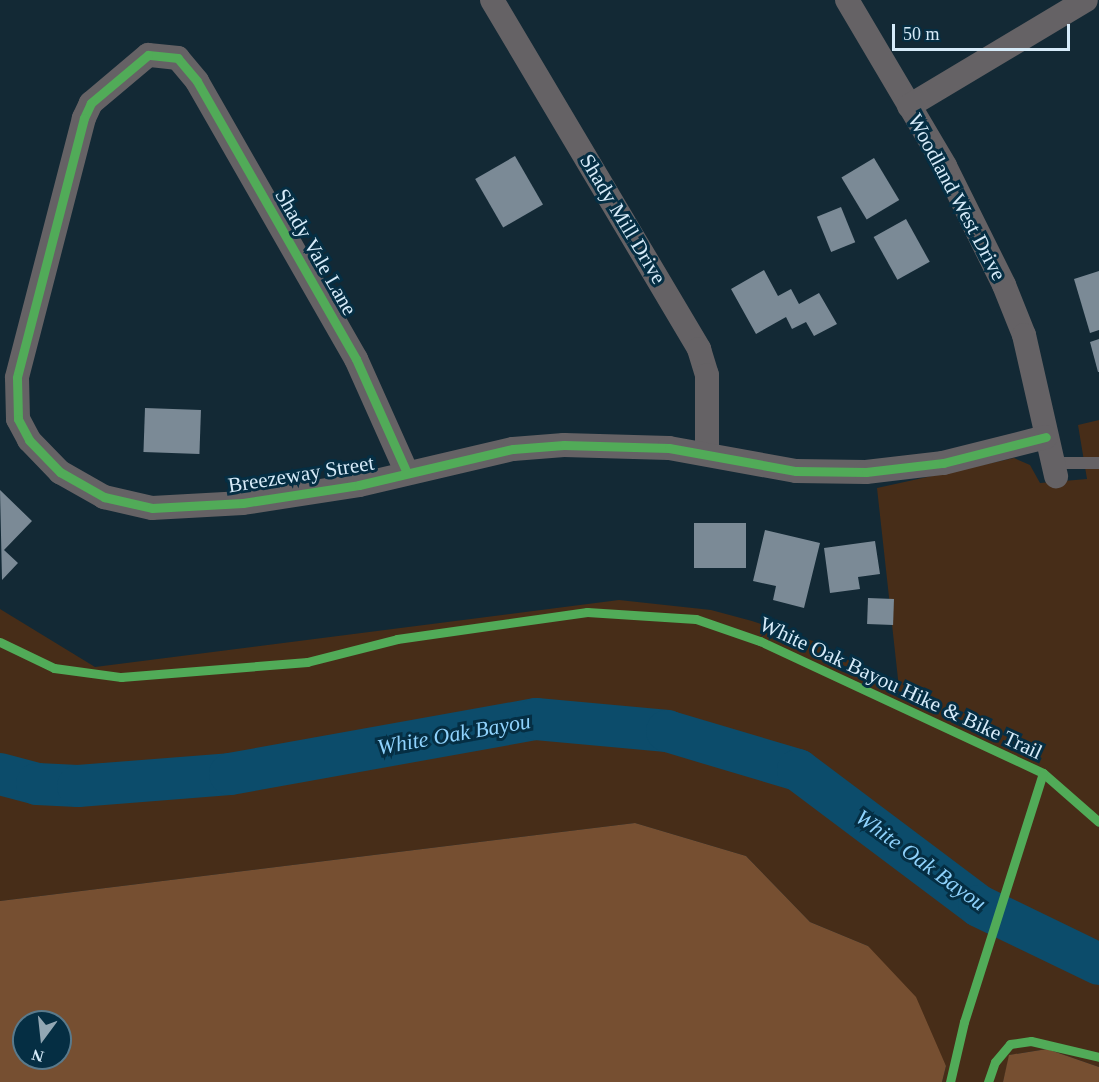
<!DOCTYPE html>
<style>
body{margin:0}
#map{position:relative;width:1099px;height:1082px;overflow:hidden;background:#132935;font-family:Georgia,serif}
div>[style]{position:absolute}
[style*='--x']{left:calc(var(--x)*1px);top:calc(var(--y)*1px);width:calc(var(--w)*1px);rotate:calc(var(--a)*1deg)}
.green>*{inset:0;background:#472d18}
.forest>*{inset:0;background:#764f31}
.river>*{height:42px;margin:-21px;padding:0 21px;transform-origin:21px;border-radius:21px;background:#0c4c6b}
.building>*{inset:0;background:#7b8a96;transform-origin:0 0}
.service>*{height:12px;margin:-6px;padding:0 6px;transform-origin:6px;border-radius:6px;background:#656265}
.minor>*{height:24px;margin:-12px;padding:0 12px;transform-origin:12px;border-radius:12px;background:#656265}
.cycleway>*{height:9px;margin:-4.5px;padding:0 4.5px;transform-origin:4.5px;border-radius:4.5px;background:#51ab58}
span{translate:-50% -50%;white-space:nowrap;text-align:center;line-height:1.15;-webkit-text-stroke:6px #052e43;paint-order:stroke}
.street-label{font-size:21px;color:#d6ebf9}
.water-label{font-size:22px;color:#8fd2fc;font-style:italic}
.north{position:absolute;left:12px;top:1010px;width:60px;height:60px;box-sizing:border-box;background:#052e43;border:2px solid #597a8c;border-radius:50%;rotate:195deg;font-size:16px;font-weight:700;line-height:24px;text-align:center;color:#d6ebf9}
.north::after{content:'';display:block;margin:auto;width:21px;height:27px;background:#92a7b4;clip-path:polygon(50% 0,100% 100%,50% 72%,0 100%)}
.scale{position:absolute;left:892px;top:24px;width:178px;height:27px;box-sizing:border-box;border:3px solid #d6ebf9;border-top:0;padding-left:8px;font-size:18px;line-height:21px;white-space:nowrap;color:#d6ebf9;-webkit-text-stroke:4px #052e43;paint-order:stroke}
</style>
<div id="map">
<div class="green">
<i style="clip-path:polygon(1099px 420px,1099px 1067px,1047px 1049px,1010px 1055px,1003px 1082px,942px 1082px,946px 1066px,868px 946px,810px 922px,746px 856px,635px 823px,0 901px,0 609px,95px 667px,619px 600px,711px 610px,752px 621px,813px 641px,899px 688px,877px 488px,1014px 458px,1030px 465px,1040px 483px,1087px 479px,1078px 425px)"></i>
</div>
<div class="forest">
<i style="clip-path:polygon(evenodd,635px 823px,746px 856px,810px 922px,868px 946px,916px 997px,946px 1066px,942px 1082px,0 1082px,0 901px,635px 823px,24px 1022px,60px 1022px,60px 1058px,24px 1058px,24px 1022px)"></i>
<i style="clip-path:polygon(1047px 1049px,1099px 1067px,1099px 1082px,1003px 1082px,1009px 1055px)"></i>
</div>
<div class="river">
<i style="--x:0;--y:774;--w:38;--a:15"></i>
<i style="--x:37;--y:784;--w:41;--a:2.8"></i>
<i style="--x:78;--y:786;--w:152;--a:-4.5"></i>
<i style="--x:230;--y:774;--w:311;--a:-10.2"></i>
<i style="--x:536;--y:719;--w:132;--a:5.2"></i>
<i style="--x:667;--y:731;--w:137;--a:16.6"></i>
<i style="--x:798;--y:770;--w:226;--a:36.9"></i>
<i style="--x:979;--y:906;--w:133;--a:25.8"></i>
</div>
<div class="building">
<i style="left:515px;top:156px;width:56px;height:46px;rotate:60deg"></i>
<i style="left:874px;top:158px;width:49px;height:38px;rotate:59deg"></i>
<i style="left:841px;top:207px;width:38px;height:26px;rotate:68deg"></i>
<i style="left:906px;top:219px;width:49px;height:37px;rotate:61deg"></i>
<i style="clip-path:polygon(764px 270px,778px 296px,791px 289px,799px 304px,819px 293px,837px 324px,814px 336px,806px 322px,792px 329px,786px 317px,756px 334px,731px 289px)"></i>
<i style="clip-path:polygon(1099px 271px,1099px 330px,1090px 333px,1074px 279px)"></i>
<i style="clip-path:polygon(1099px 339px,1099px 372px,1098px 372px,1090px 342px)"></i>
<i style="left:145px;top:408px;width:56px;height:44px;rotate:2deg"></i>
<i style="clip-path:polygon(0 490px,32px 521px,4px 550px,18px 563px,2px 580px)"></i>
<i style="left:694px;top:523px;width:52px;height:45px"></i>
<i style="clip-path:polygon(765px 530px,820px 543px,804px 608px,773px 600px,776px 586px,753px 581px)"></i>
<i style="clip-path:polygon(875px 541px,880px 574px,858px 577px,860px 589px,830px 593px,824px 548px)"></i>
<i style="left:868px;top:598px;width:26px;height:26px;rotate:2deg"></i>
</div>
<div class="service">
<i style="--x:1053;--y:463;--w:46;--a:0"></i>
</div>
<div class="minor">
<i style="--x:492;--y:0;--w:406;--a:59.3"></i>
<i style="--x:699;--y:349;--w:27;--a:73"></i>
<i style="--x:707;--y:375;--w:78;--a:90"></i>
<i style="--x:847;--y:0;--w:193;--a:59.4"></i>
<i style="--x:945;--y:166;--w:133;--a:63.6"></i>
<i style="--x:1004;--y:285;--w:54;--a:68.2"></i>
<i style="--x:1024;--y:335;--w:145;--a:77.2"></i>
<i style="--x:909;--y:106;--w:206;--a:-30.9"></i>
<i style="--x:407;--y:473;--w:125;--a:-114.1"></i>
<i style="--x:356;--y:359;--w:320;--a:-119.8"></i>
<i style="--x:197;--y:81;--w:30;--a:-130"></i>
<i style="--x:178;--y:58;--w:30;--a:-174"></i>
<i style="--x:148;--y:55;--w:75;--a:139.9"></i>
<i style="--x:91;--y:103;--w:17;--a:115"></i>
<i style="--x:84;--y:118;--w:268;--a:104.5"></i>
<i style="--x:17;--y:378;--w:41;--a:88.6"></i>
<i style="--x:18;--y:419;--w:24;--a:62"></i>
<i style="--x:29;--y:440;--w:45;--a:45.9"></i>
<i style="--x:60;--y:472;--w:51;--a:29.6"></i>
<i style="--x:104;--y:497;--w:49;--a:12.9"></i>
<i style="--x:152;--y:508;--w:91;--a:-3.1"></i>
<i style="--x:243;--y:503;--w:117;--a:-8.8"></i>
<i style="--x:359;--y:485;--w:158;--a:-13.2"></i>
<i style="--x:513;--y:449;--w:51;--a:-4.5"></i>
<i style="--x:564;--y:445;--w:105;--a:1.6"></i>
<i style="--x:669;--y:448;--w:129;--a:10.3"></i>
<i style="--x:796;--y:471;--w:70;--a:0.8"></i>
<i style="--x:866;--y:472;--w:78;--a:-6.7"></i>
<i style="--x:943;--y:463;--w:106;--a:-14.2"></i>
</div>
<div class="cycleway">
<i style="--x:407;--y:473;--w:125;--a:-114.1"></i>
<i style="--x:356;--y:359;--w:320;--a:-119.8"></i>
<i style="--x:197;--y:81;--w:30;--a:-130"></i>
<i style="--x:178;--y:58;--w:30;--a:-174"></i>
<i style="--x:148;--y:55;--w:75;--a:139.9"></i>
<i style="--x:91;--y:103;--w:17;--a:115"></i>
<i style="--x:84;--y:118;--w:268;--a:104.5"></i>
<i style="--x:17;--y:378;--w:41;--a:88.6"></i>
<i style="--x:18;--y:419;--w:24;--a:62"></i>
<i style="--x:29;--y:440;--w:45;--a:45.9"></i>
<i style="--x:60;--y:472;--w:51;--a:29.6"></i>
<i style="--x:104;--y:497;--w:49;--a:12.9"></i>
<i style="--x:152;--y:508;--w:91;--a:-3.1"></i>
<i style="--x:243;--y:503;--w:117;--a:-8.8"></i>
<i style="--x:359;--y:485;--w:158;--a:-13.2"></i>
<i style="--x:513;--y:449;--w:51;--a:-4.5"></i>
<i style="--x:564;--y:445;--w:105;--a:1.6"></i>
<i style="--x:669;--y:448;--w:129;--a:10.3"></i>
<i style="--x:796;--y:471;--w:70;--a:0.8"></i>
<i style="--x:866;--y:472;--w:78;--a:-6.7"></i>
<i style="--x:943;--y:463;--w:106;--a:-14.2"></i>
<i style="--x:0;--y:642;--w:60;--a:25.7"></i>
<i style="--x:54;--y:668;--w:68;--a:7.7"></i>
<i style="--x:121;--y:677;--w:187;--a:-4.6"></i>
<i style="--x:307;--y:662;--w:93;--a:-14.3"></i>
<i style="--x:397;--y:639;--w:192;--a:-8.1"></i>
<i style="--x:587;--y:612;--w:109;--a:3.7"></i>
<i style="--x:696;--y:619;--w:68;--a:19"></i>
<i style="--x:760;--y:641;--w:312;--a:25"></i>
<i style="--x:1043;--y:773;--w:74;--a:41.2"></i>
<i style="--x:950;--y:1082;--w:62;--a:-76.9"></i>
<i style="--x:964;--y:1022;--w:261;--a:-72.4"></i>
<i style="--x:988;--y:1082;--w:21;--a:-71"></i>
<i style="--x:995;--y:1062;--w:23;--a:-50"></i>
<i style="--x:1010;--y:1044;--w:21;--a:-8"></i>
<i style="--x:1031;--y:1041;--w:70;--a:13.2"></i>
</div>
<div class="street-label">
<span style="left:957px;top:197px;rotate:62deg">Woodland West Drive</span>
<span style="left:623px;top:219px;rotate:59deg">Shady Mill Drive</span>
<span style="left:316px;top:252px;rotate:60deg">Shady Vale Lane</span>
<span style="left:301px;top:474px;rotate:-9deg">Breezeway Street</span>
<span style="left:901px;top:688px;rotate:25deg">White Oak Bayou Hike &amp; Bike Trail</span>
</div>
<div class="water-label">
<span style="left:454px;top:734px;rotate:-10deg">White Oak Bayou</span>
<span style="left:921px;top:860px;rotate:36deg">White Oak Bayou</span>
</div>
<div class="north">N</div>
<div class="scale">50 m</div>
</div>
